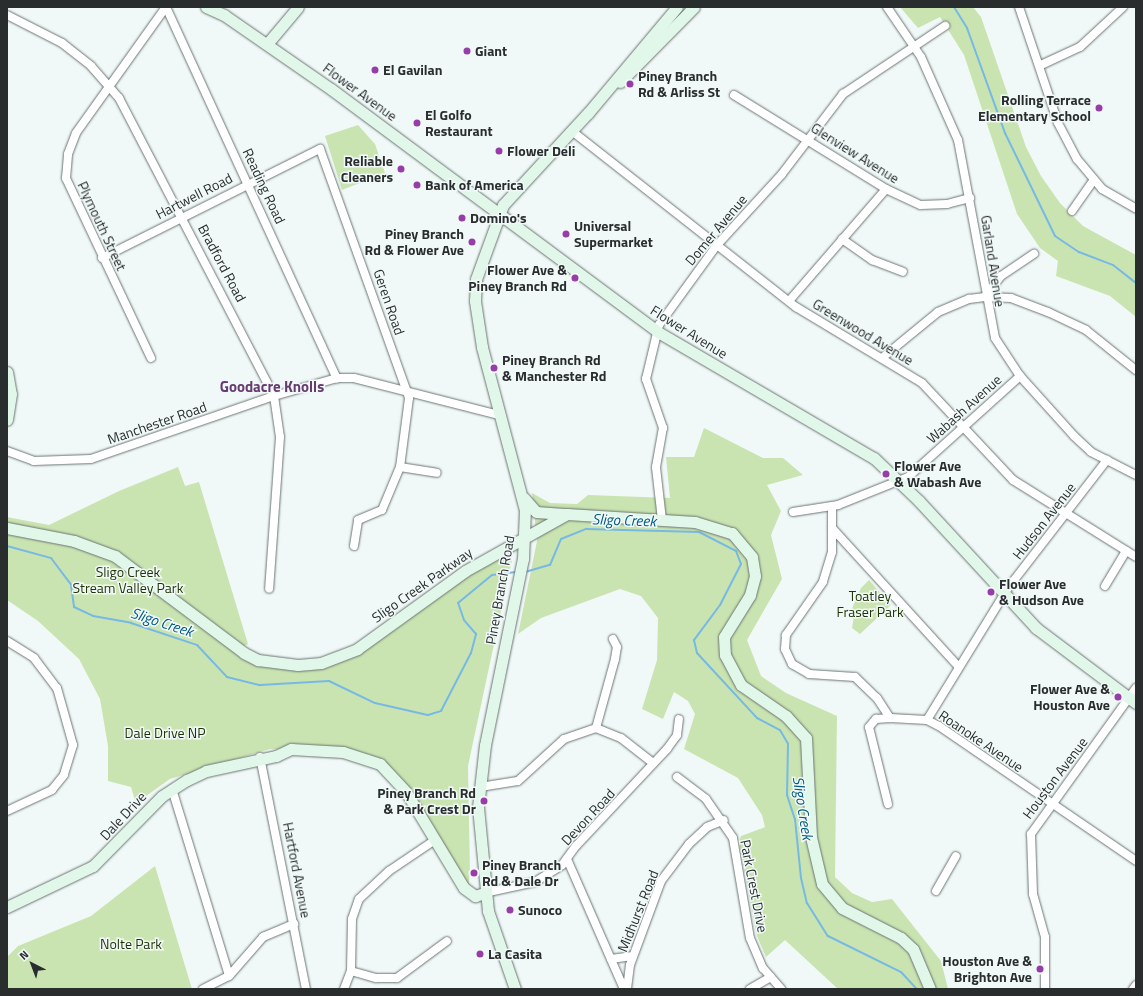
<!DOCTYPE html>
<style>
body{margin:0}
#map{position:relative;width:1143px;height:996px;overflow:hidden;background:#f0f9f8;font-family:"Titillium Web",sans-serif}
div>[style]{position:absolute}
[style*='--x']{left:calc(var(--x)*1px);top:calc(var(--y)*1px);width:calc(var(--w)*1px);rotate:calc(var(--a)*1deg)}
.green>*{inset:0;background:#cae4b1}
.stream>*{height:2px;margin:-1px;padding:0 1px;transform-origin:1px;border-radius:1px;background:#76b9e5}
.roads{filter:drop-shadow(0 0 1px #6c7473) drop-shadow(0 0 1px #6c7473)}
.street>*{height:8px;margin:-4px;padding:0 4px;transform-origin:4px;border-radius:4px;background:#fff}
.secondary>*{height:11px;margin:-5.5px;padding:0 5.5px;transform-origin:5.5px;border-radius:5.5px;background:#e0f7e9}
.dots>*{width:11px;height:11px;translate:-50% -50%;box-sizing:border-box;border:2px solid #f0f9f8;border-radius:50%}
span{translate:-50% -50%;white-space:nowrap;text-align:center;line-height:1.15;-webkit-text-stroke:3px #f0f9f8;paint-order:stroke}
.poi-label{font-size:14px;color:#2a2d2d;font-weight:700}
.left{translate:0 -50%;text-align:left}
.right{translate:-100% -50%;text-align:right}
.street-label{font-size:14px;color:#2a2d2d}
.park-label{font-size:14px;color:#1f3203}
.neighbourhood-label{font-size:15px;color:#673b70;font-weight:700}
.water-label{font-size:15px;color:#015882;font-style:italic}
.frame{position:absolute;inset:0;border:8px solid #2a2d2d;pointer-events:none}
.north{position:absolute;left:12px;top:944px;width:40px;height:40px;-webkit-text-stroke:3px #f0f9f8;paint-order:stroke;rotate:318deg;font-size:11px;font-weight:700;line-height:16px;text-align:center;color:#2a2d2d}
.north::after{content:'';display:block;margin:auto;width:14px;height:18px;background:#2a2d2d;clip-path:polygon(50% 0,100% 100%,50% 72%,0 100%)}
</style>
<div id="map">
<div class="green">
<i style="clip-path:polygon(900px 7px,973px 7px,981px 17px,1026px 147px,1041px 176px,1060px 203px,1083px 226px,1136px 255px,1136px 317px,1110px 296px,1056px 276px,1058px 261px,1040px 248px,1017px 214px,964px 55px,940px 17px,918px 28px)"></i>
<i style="clip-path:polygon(358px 125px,375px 144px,385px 173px,342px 190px,325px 136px)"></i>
<i style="clip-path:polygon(704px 428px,763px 458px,783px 458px,803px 475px,767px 485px,781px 511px,771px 535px,782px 579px,747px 640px,761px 676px,786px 693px,837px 716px,835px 877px,852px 893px,872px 902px,892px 899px,941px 961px,948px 989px,838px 989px,785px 940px,766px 957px,757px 936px,739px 843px,741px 836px,765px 827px,762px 815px,738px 778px,684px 749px,695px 714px,688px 701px,674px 692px,663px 719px,642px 709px,657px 660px,658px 618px,641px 596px,620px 589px,541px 618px,518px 634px,537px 541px,532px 493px,550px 503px,577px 504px,588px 495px,670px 498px,666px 457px,694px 457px)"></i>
<i style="clip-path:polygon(178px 467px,185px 486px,199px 482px,248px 644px,244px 646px,228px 634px,239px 646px,271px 659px,326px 666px,476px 567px,505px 555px,512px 560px,468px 766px,470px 873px,468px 888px,412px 792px,392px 769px,369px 754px,270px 749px,170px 779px,146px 796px,137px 807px,131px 787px,108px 781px,108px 746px,100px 699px,79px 659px,38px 621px,7px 600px,7px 517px,49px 525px,119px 491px)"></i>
<i style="clip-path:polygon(869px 580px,891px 605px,860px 634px,852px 628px,854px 616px,850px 613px,861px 588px)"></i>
<i style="clip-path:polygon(155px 866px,192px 989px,7px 989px,7px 957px,18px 946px,91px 916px)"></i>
</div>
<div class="stream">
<i style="--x:954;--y:7;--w:25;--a:58"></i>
<i style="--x:967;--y:28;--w:112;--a:70.1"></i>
<i style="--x:1005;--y:133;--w:114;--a:64.1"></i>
<i style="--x:1055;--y:236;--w:29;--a:34"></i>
<i style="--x:1079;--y:252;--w:36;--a:21"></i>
<i style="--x:1113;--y:265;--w:29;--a:38"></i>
<i style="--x:7;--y:546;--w:46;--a:15.3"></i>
<i style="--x:51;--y:558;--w:34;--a:53"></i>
<i style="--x:71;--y:585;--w:22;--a:82"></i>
<i style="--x:74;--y:607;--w:21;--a:25"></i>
<i style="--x:93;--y:616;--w:39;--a:10"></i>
<i style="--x:131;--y:623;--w:70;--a:18.4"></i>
<i style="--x:197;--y:645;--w:44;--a:46.8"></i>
<i style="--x:227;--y:677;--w:34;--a:14"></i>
<i style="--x:260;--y:685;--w:69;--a:-3.3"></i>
<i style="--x:329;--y:681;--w:51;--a:25.6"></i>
<i style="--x:375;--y:703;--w:54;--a:12.8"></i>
<i style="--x:428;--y:715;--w:14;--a:-17"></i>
<i style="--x:441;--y:711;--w:65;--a:-62.7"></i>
<i style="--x:471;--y:653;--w:20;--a:-75"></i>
<i style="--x:476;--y:634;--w:18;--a:-131"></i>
<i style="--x:464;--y:620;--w:18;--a:-109"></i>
<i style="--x:458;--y:603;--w:44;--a:-39.5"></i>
<i style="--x:492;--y:575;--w:24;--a:-7"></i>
<i style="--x:525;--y:572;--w:26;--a:-16"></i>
<i style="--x:550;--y:565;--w:28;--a:-67"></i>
<i style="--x:561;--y:539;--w:27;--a:-22"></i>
<i style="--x:586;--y:529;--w:113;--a:1.5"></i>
<i style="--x:699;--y:532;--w:42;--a:27.2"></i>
<i style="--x:736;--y:551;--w:14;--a:69"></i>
<i style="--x:741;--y:564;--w:46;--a:117.1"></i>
<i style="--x:720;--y:605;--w:44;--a:126.6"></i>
<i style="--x:694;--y:640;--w:13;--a:77"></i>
<i style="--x:697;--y:653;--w:88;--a:47.3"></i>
<i style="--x:757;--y:718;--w:26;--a:28"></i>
<i style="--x:780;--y:730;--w:16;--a:60"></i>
<i style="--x:788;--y:744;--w:51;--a:91.1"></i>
<i style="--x:787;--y:795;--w:25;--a:72"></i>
<i style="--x:795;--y:819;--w:59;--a:84.2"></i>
<i style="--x:801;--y:878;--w:26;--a:77"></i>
<i style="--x:807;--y:903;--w:39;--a:58"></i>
<i style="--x:828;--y:936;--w:81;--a:26.3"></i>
<i style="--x:901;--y:972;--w:23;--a:47"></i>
</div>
<div class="roads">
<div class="street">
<i style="--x:166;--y:7;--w:409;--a:65.3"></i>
<i style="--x:887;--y:7;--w:60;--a:55.8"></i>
<i style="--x:921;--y:57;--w:91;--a:66"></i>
<i style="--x:958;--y:140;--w:201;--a:79.4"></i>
<i style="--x:995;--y:338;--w:45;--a:56.7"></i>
<i style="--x:1020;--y:376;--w:81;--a:48"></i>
<i style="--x:1074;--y:436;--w:23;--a:43"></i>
<i style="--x:1091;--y:452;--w:51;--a:27.1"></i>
<i style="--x:1019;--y:7;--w:122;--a:71.4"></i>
<i style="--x:1058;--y:123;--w:41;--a:62.2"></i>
<i style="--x:1077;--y:159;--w:39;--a:50"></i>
<i style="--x:1102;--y:189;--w:39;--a:30"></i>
<i style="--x:7;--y:15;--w:62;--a:27"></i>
<i style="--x:62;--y:43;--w:37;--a:38"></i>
<i style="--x:91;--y:66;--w:43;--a:48.8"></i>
<i style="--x:119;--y:98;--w:336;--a:62.5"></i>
<i style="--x:274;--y:396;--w:41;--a:81.7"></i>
<i style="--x:280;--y:437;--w:152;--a:94.1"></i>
<i style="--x:1041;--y:65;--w:43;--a:-24.8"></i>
<i style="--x:1080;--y:47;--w:59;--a:-42.9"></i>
<i style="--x:734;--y:95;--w:179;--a:31.7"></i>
<i style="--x:886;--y:189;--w:38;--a:25"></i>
<i style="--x:921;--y:205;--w:26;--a:-2"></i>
<i style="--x:947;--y:204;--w:24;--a:-15"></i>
<i style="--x:572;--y:131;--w:285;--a:38.2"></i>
<i style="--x:796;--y:307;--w:147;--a:31.1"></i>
<i style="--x:922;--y:383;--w:133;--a:46.8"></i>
<i style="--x:1013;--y:480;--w:145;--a:32"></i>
<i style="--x:1072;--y:211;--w:38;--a:-55"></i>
<i style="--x:842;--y:239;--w:37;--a:35"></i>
<i style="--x:872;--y:260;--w:33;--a:21"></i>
<i style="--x:102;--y:258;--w:244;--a:-26.6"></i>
<i style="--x:320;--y:149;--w:264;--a:70.3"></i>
<i style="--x:409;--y:398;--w:70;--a:97.4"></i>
<i style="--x:985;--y:297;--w:26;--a:2"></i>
<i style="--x:1011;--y:298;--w:40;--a:21"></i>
<i style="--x:1048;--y:312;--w:42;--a:25.3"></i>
<i style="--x:1086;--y:330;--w:64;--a:38.7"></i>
<i style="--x:789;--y:301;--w:148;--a:-49.1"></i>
<i style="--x:151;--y:358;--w:199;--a:-115.3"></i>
<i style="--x:66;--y:178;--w:24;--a:-85"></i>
<i style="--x:68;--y:154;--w:22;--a:-69"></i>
<i style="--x:76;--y:133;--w:155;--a:-54.5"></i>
<i style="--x:882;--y:358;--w:72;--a:-39.4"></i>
<i style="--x:938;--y:312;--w:34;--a:-23"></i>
<i style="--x:969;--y:299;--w:16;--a:-7"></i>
<i style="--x:985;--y:297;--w:26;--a:-53"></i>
<i style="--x:1001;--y:276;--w:40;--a:-34"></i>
<i style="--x:7;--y:451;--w:29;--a:20"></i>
<i style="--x:34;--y:461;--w:57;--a:-2"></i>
<i style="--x:91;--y:459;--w:194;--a:-19"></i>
<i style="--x:274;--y:396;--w:66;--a:-15.9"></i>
<i style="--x:337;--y:378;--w:17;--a:0"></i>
<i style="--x:354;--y:378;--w:150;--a:14.3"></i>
<i style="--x:832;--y:506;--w:46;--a:90"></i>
<i style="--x:832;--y:552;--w:31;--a:107"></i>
<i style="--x:823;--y:582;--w:65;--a:124.9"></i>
<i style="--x:786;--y:635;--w:14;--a:94"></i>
<i style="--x:785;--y:649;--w:17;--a:65"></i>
<i style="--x:792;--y:664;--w:20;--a:30"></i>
<i style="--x:809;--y:674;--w:46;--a:3.7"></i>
<i style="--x:855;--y:677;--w:30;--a:44"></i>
<i style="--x:877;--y:698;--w:24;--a:57"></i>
<i style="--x:890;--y:718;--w:37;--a:3"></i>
<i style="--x:927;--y:720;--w:13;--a:27"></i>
<i style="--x:939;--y:726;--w:239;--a:34.4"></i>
<i style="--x:793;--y:512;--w:46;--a:-8.8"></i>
<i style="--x:838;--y:505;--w:75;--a:-21.8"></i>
<i style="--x:908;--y:477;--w:151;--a:-42"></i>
<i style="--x:662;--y:520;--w:53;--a:-96.5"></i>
<i style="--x:656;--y:467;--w:40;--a:-80"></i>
<i style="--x:663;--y:428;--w:52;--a:-109.1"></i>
<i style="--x:646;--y:379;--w:56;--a:-76.5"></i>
<i style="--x:659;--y:325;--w:99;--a:-54.1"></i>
<i style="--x:717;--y:245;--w:96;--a:-47.5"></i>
<i style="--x:782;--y:174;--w:101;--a:-52.7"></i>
<i style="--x:843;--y:94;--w:123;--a:-33.7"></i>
<i style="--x:832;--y:528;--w:188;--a:47.6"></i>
<i style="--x:354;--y:546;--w:26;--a:-81"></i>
<i style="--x:358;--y:520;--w:26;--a:-23"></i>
<i style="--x:382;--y:510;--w:47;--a:-67.3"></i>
<i style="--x:400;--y:467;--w:37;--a:9"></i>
<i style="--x:1105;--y:586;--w:41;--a:-59"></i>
<i style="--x:7;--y:641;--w:32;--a:32"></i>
<i style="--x:34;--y:658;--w:38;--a:53"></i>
<i style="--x:57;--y:688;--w:59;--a:74.3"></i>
<i style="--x:73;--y:745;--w:31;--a:107"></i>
<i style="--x:64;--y:775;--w:19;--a:129"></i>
<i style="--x:52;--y:790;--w:50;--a:155"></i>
<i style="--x:927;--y:720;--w:155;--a:-58.5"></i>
<i style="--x:1008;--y:588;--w:162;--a:-52.3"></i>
<i style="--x:596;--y:728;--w:72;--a:-74.6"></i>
<i style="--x:615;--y:659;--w:12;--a:-81"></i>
<i style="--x:617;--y:647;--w:9;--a:-117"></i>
<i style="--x:260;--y:757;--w:237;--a:78.8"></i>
<i style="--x:677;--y:777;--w:36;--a:37"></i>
<i style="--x:706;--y:799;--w:47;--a:55.3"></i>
<i style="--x:733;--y:838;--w:101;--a:80.4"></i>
<i style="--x:750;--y:938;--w:33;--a:67"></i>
<i style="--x:763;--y:968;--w:28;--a:49"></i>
<i style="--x:480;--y:787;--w:38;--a:-9"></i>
<i style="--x:518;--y:781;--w:62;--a:-42.4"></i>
<i style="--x:564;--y:739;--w:34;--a:-19"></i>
<i style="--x:596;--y:728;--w:27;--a:22"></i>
<i style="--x:621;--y:738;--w:41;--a:38"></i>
<i style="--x:172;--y:789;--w:195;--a:73"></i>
<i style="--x:888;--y:804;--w:79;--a:-103.9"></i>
<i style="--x:869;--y:727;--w:11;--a:-49"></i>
<i style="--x:876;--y:719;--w:14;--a:-4"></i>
<i style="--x:567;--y:859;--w:142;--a:66.3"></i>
<i style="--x:936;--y:891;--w:40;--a:-60.3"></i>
<i style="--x:484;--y:893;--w:52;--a:-12.2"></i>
<i style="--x:535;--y:882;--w:32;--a:-32"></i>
<i style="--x:562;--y:865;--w:24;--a:-54"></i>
<i style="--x:576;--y:846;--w:133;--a:-46.8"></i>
<i style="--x:667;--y:749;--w:17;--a:-54"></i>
<i style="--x:677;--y:735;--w:16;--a:-83"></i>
<i style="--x:611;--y:959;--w:22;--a:-8"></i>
<i style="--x:351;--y:971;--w:26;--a:16"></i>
<i style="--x:376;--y:978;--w:21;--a:0"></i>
<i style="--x:397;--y:978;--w:62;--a:-36.5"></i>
<i style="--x:203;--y:989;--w:29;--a:-27"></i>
<i style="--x:229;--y:976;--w:52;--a:-48.9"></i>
<i style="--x:263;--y:937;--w:34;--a:-23"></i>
<i style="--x:344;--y:989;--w:19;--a:-69"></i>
<i style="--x:351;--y:971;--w:52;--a:-88.9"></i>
<i style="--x:352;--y:919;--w:21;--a:-71"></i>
<i style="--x:359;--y:899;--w:41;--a:-43"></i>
<i style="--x:389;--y:871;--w:55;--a:-34"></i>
<i style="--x:627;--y:989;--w:24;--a:-83"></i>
<i style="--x:630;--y:965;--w:90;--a:-69.7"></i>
<i style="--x:661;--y:881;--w:46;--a:-52.9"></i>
<i style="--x:689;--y:844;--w:25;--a:-43"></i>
<i style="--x:707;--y:827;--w:18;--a:-22"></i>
<i style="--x:750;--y:989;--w:24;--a:-30"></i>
<i style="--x:1045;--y:989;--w:52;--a:-90"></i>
<i style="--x:1045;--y:937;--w:45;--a:-105.6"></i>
<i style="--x:1033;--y:894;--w:60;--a:-91.9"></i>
<i style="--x:1031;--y:834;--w:180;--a:-54.3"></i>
<i style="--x:1133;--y:989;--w:5;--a:-53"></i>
</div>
<div class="secondary">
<i style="--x:206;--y:7;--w:20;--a:24"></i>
<i style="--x:224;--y:15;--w:130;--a:34.7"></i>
<i style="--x:331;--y:89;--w:407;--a:36.6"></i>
<i style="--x:658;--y:332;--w:250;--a:30.3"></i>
<i style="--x:874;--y:458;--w:62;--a:43.7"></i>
<i style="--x:919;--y:501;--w:173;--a:47.3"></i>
<i style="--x:1036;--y:628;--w:125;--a:36.9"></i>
<i style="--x:267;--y:44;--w:48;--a:-50"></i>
<i style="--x:620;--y:82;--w:105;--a:-45.4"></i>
<i style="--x:7;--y:372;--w:22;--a:80"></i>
<i style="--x:11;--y:394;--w:26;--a:99"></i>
<i style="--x:524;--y:498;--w:18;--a:49"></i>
<i style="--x:536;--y:512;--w:31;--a:4"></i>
<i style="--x:7;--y:528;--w:68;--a:11"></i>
<i style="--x:74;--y:541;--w:44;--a:20.1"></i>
<i style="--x:115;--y:556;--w:161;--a:36.9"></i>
<i style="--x:244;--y:653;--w:16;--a:27"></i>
<i style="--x:258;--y:660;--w:40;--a:7.1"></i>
<i style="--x:298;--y:665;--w:23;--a:-5"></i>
<i style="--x:321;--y:663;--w:39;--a:-21"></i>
<i style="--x:357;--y:649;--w:133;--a:-35.8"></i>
<i style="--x:465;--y:571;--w:117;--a:-29.2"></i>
<i style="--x:567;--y:514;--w:128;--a:3.6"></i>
<i style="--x:695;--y:522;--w:39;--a:17"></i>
<i style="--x:732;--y:533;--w:31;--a:50"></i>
<i style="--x:752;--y:557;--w:19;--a:81"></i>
<i style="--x:755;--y:576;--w:20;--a:105"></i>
<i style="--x:750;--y:595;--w:49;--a:121.8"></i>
<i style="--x:724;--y:637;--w:18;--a:87"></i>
<i style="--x:725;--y:655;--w:34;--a:62"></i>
<i style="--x:741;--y:685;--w:55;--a:34.6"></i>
<i style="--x:786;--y:716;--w:30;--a:48"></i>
<i style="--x:806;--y:738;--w:99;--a:87.1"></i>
<i style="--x:811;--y:837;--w:48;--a:76.8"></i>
<i style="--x:822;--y:884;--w:31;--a:50"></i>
<i style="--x:842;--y:908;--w:66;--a:27"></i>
<i style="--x:901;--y:938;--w:16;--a:43"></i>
<i style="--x:913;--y:949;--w:43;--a:67"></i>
<i style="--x:7;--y:907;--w:95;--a:-25.5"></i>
<i style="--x:93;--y:866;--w:98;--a:-45.4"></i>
<i style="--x:162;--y:796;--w:30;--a:-33"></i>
<i style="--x:187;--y:780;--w:21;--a:-25"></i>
<i style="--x:206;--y:771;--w:72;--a:-12.1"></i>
<i style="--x:276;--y:756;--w:17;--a:-25"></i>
<i style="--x:291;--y:749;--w:52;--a:3.3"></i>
<i style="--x:343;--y:752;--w:39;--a:18"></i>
<i style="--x:380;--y:764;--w:38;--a:47"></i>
<i style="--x:406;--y:792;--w:112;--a:58.9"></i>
<i style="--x:464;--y:888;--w:14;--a:36"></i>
<i style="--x:475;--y:896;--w:9;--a:-18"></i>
<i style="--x:515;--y:989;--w:83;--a:-109.1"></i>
<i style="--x:488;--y:911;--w:104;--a:-95.5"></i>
<i style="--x:478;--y:807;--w:62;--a:-83.6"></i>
<i style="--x:485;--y:745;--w:190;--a:-78.5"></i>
<i style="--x:523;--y:559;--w:49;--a:-87.7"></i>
<i style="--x:525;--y:510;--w:169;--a:-104.8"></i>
<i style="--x:482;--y:347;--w:47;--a:-98.7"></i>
<i style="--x:475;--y:301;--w:22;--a:-87"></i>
<i style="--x:476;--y:279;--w:79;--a:-70"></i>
<i style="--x:503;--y:205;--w:125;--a:-47.3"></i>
<i style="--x:588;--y:113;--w:138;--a:-50"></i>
</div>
</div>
<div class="dots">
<i style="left:467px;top:51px;background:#973da8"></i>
<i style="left:375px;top:70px;background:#973da8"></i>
<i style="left:630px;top:84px;background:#973da8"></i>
<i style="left:1099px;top:108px;background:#973da8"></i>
<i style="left:417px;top:123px;background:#973da8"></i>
<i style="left:499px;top:151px;background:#973da8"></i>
<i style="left:401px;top:169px;background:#973da8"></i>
<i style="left:417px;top:185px;background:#973da8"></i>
<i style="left:462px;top:218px;background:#973da8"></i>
<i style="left:566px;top:234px;background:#973da8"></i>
<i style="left:472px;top:242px;background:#973da8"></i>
<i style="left:575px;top:278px;background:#973da8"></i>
<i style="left:494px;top:368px;background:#973da8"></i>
<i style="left:886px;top:474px;background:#973da8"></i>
<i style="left:991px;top:592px;background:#973da8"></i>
<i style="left:1118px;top:697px;background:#973da8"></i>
<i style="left:484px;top:801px;background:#973da8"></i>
<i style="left:474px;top:873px;background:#973da8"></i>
<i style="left:510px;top:910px;background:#973da8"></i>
<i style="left:480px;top:954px;background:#973da8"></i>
<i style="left:1040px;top:969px;background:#973da8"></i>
</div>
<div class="poi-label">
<span class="left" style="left:475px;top:51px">Giant</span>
<span class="left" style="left:383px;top:70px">El Gavilan</span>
<span class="left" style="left:638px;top:84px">Piney Branch<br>Rd &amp; Arliss St</span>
<span class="right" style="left:1091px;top:108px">Rolling Terrace<br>Elementary School</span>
<span class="left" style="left:425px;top:123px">El Golfo<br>Restaurant</span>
<span class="left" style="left:507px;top:151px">Flower Deli</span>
<span class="right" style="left:393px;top:169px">Reliable<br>Cleaners</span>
<span class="left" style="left:425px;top:185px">Bank of America</span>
<span class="left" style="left:470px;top:218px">Domino's</span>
<span class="left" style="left:574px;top:234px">Universal<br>Supermarket</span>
<span class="right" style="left:464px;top:242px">Piney Branch<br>Rd &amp; Flower Ave</span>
<span class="right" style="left:567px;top:278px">Flower Ave &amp;<br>Piney Branch Rd</span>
<span class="left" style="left:502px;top:368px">Piney Branch Rd<br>&amp; Manchester Rd</span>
<span class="left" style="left:894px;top:474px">Flower Ave<br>&amp; Wabash Ave</span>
<span class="left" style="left:999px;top:592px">Flower Ave<br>&amp; Hudson Ave</span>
<span class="right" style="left:1110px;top:697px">Flower Ave &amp;<br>Houston Ave</span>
<span class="right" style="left:476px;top:801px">Piney Branch Rd<br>&amp; Park Crest Dr</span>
<span class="left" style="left:482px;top:873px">Piney Branch<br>Rd &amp; Dale Dr</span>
<span class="left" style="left:518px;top:910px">Sunoco</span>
<span class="left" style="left:488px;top:954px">La Casita</span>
<span class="right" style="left:1032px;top:969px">Houston Ave &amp;<br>Brighton Ave</span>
</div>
<div class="street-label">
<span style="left:360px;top:92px;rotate:36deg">Flower Avenue</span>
<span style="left:855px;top:153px;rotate:32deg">Glenview Avenue</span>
<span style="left:264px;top:186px;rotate:65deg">Reading Road</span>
<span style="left:194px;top:196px;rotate:-27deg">Hartwell Road</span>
<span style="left:102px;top:226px;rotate:65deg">Plymouth Street</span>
<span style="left:716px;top:230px;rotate:-50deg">Domer Avenue</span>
<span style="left:993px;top:261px;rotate:81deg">Garland Avenue</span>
<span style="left:222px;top:263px;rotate:62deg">Bradford Road</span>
<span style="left:389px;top:302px;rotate:71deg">Geren Road</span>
<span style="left:689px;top:332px;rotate:32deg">Flower Avenue</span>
<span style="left:863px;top:332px;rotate:31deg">Greenwood Avenue</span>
<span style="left:964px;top:409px;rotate:-42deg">Wabash Avenue</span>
<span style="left:157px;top:423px;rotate:-19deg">Manchester Road</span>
<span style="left:1044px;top:521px;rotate:-52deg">Hudson Avenue</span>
<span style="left:422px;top:585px;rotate:-35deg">Sligo Creek Parkway</span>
<span style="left:500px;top:590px;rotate:-80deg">Piney Branch Road</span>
<span style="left:981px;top:741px;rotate:34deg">Roanoke Avenue</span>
<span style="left:1055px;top:778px;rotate:-53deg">Houston Avenue</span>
<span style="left:123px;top:816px;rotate:-47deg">Dale Drive</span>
<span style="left:588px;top:817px;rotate:-47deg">Devon Road</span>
<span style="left:297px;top:870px;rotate:79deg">Hartford Avenue</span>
<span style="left:754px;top:886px;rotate:79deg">Park Crest Drive</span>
<span style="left:638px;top:911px;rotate:-68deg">Midhurst Road</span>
</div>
<div class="park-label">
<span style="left:128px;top:580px">Sligo Creek<br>Stream Valley Park</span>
<span style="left:870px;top:604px">Toatley<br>Fraser Park</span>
<span style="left:165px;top:733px">Dale Drive NP</span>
<span style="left:131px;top:944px">Nolte Park</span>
</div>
<div class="neighbourhood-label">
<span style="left:272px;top:387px">Goodacre Knolls</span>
</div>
<div class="water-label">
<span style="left:624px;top:520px;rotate:2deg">Sligo Creek</span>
<span style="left:162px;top:622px;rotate:18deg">Sligo Creek</span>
<span style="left:803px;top:808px;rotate:81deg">Sligo Creek</span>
</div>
<div class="frame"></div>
<div class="north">N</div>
</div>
